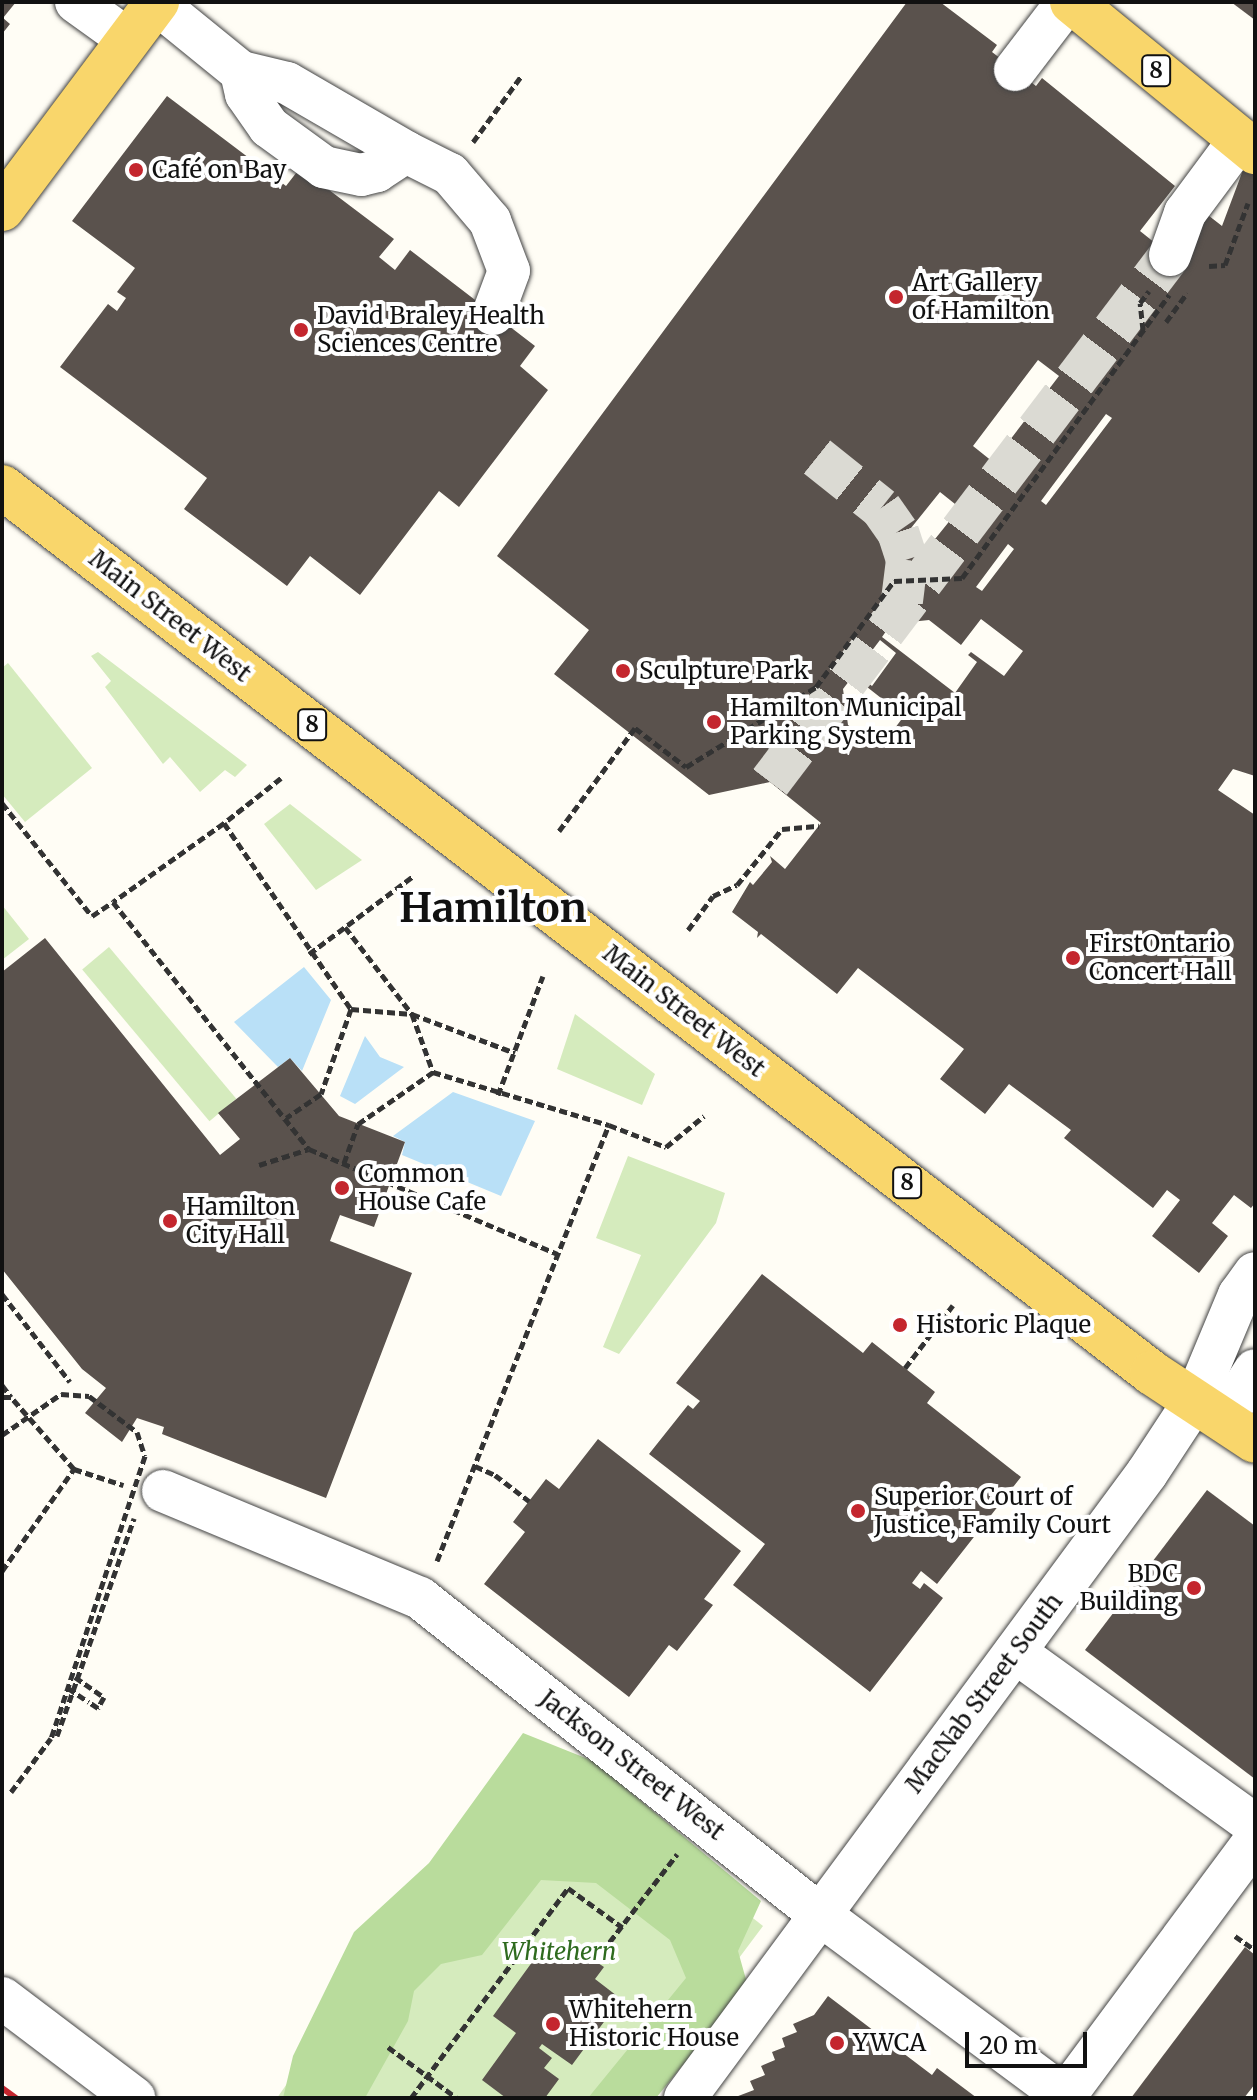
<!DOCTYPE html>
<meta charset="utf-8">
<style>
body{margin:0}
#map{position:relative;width:1257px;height:2100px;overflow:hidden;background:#fffdf5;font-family:Merriweather,serif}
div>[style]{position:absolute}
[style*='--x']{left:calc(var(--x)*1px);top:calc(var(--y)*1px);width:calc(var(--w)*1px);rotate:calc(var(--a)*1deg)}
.green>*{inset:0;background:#d5ebbd;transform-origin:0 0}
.forest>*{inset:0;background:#b9dc9c}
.water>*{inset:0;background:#b9e0f7}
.building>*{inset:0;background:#5a524d}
.minor-tunnel>*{height:42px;margin-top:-21px;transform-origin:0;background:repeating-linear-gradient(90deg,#dbdad3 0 42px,transparent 0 63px)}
.path>*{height:5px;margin-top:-2.5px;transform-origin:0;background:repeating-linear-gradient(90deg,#333 0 8px,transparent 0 12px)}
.roads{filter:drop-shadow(0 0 2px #444) drop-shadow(0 0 2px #444)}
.minor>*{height:42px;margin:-21px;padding:0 21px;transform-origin:21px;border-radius:21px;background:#fff}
.major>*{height:44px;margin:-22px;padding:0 22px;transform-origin:22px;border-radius:22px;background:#f9d66b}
.rail>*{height:6px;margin:-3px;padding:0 3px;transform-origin:3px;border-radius:3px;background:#c4262e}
.path-bridge>*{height:5px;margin-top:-2.5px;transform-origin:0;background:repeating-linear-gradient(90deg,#333 0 8px,transparent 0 12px)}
.dots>*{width:22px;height:22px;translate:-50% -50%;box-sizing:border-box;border:4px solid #fff;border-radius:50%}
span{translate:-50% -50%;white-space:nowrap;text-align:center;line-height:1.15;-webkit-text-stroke:8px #fff;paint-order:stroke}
.shield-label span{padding:2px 6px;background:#fff;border:2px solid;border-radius:6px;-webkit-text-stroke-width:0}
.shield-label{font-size:22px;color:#111;font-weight:700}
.poi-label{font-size:24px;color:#111}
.left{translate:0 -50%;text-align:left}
.right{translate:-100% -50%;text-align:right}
.street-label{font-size:24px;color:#111}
.park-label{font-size:24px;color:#2f6b1f;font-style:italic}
.town-label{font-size:40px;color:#111;font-weight:700}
.frame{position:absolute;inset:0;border:4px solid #111;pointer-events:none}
.scale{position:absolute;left:965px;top:2032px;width:122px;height:36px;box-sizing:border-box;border:4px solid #111;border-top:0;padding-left:10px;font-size:24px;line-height:28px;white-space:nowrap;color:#111;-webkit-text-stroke:6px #fff;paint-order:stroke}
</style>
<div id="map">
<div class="green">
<i style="clip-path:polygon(98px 652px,247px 765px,235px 777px,225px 770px,200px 792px,170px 757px,163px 764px,105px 687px,111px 681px,91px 656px)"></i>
<i style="clip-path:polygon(8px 663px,92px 768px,25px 822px,2px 794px,2px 668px)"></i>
<i style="clip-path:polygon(290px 804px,362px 860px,316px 890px,264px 824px)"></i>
<i style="clip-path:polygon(2px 905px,29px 939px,2px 960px)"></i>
<i style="left:109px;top:947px;width:198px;height:35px;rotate:50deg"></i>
<i style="clip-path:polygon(575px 1014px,655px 1074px,642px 1105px,557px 1069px)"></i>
<i style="clip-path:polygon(628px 1156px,725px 1193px,716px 1223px,619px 1354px,603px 1347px,641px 1255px,596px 1238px)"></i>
<i style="clip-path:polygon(527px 1740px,763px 1926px,634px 2098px,277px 2098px)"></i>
</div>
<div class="forest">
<i style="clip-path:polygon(523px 1733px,593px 1761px,761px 1901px,738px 1951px,747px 1983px,717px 2041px,682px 2066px,656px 2098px,588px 2098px,686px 1978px,670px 1940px,596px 1883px,541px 1880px,482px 1955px,441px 1964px,414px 1991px,408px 2021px,365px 2098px,283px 2098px,293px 2056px,354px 1932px,429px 1863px)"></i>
</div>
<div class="water">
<i style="clip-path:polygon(304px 967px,331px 1000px,302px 1071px,290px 1058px,278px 1067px,234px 1022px)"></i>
<i style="clip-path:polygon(365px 1036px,380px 1057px,404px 1067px,355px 1104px,340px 1096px)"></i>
<i style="clip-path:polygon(453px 1092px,535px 1121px,501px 1196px,402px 1155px,405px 1142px,393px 1136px)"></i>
</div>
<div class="building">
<i style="clip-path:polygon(2px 2px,16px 2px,3px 18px,10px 24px,2px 34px)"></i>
<i style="clip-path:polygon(evenodd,907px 2px,940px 2px,997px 45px,992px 52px,1036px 86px,1042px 78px,1175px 186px,1140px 231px,1170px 255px,1204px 212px,1222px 226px,1255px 138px,1255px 776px,1233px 769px,1218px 790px,1255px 815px,1255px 1203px,1251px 1208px,1234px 1195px,1212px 1223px,1228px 1236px,1199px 1273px,1152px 1236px,1180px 1200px,1167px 1190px,1153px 1208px,1064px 1138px,1071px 1130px,1009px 1084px,985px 1114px,940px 1079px,964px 1049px,858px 968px,837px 994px,761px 934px,757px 938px,758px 932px,732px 912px,750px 882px,753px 885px,772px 862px,770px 856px,785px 869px,821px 823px,770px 782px,709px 795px,554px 674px,589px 630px,497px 556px,907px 2px,1038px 360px,1059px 376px,993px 462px,973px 446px,1038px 360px,907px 2px,1106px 414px,1112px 418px,1046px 505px,1041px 501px,1106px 414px,907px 2px,940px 492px,960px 508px,927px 549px,907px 533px,940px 492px,907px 2px,1008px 544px,1014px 549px,982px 591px,976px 587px,1008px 544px,907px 2px,981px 619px,1023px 651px,1004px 676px,971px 652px,968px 655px,977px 662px,955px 693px,882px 637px,891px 624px,929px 620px,961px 645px,981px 619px,907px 2px,880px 640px,896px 653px,872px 686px,855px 673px,880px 640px,907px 2px,853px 676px,904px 716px,880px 748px,848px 725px,843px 689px,853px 676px)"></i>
<i style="clip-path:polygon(1231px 2px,1255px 2px,1255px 20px)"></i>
<i style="clip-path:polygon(167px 96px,286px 186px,300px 168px,394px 239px,379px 257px,395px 270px,410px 250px,535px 346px,520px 366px,548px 390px,459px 507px,439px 491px,360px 595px,310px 556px,287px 586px,184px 509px,207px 478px,60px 367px,108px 304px,117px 311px,126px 298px,117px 292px,135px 268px,72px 221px)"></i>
<i style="clip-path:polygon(45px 938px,220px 1155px,240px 1139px,218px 1113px,290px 1058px,339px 1116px,405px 1142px,374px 1227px,340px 1215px,330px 1241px,412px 1273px,326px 1498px,162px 1434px,164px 1427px,137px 1418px,122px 1442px,85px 1413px,106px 1388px,82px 1369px,2px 1269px,2px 972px)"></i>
<i style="clip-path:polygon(762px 1274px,863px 1353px,872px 1342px,935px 1392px,927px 1403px,1021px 1477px,937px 1584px,921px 1571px,912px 1583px,920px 1589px,924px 1583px,943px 1598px,870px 1692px,733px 1585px,765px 1544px,649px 1454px,688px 1405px,693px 1409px,700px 1401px,676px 1383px)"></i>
<i style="clip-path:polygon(598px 1439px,741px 1551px,704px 1599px,713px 1605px,677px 1651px,669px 1645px,629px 1697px,484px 1584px,525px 1532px,513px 1522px,546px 1479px,559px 1489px)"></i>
<i style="clip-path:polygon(1207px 1490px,1255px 1526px,1255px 1779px,1085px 1650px)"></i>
<i style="clip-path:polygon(546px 1943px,576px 1964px,583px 1953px,604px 1967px,595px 1979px,621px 1999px,572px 2065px,542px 2044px,539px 2048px,552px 2058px,544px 2068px,559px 2079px,545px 2098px,506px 2098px,482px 2080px,516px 2033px,493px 2016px)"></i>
<i style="clip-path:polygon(1245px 1947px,1255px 1955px,1255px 2084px,1244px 2098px,1131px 2098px)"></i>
<i style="clip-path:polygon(828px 1996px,932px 2075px,937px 2068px,977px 2098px,733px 2098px,754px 2090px,750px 2081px,765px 2075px,761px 2066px,775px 2060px,772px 2052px,785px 2047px,782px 2038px,797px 2032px,793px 2024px,814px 2015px)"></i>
</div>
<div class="minor-tunnel">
<i style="--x:817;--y:457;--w:82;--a:38.6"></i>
<i style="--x:881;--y:508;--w:29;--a:55"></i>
<i style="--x:898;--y:532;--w:29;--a:72"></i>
<i style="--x:907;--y:560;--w:49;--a:97"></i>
<i style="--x:770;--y:782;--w:662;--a:-52.8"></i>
</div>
<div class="path">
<i style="--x:473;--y:142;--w:83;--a:-53.8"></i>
<i style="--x:1209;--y:266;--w:16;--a:-4"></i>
<i style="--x:1225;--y:265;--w:66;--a:-69.6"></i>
<i style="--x:1166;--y:322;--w:36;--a:-54"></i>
<i style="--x:1143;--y:330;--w:27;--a:-96"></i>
<i style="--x:1140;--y:303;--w:15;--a:-53"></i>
<i style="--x:281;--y:778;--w:73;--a:141.7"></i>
<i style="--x:224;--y:823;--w:225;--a:55.7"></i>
<i style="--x:351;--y:1009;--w:90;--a:109.4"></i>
<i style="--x:321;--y:1094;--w:42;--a:145.6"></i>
<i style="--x:2;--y:803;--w:144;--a:51.5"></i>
<i style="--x:92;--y:916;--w:25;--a:-34"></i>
<i style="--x:224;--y:823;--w:136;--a:144.6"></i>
<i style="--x:113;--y:902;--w:315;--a:51.6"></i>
<i style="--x:309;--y:1149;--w:270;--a:22.9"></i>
<i style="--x:559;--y:831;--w:128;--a:-53.6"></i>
<i style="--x:635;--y:728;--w:64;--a:37.4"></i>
<i style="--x:686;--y:767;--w:153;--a:-31.6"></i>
<i style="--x:816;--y:687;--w:132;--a:-53.7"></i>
<i style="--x:894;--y:581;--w:68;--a:-2.5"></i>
<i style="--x:962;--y:578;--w:351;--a:-53.8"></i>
<i style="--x:345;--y:927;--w:110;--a:52.4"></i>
<i style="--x:412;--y:1014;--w:110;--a:20.7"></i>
<i style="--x:688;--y:930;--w:42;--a:-53.7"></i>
<i style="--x:713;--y:896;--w:26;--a:-25"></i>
<i style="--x:737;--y:885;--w:72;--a:-51.2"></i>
<i style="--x:782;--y:829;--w:37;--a:-5"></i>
<i style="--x:309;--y:954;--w:129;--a:-36.8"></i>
<i style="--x:351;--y:1009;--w:61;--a:4.7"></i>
<i style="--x:412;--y:1014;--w:62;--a:70.1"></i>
<i style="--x:498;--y:1095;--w:127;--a:-69.3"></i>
<i style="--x:344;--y:1163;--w:41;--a:-70.3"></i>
<i style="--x:358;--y:1124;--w:91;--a:-34.7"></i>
<i style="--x:433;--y:1072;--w:184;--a:16.8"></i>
<i style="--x:259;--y:1165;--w:52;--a:-17.7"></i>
<i style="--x:2;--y:1294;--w:111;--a:52.3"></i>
<i style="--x:905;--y:1368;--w:79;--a:-52.7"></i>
<i style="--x:2;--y:1385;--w:15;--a:53"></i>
<i style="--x:11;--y:1397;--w:9;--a:180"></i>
<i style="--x:475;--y:1466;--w:22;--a:24"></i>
<i style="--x:495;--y:1475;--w:43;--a:37.4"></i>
<i style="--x:74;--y:1469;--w:52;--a:18.1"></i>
<i style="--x:437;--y:1561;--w:469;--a:-68.5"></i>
<i style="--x:609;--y:1125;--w:61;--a:21.1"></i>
<i style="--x:666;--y:1147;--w:49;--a:-39.2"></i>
<i style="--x:2;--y:1571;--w:125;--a:-54.8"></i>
<i style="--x:74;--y:1469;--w:96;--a:-131.2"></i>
<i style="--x:75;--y:1677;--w:35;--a:35"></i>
<i style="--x:104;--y:1697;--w:13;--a:119"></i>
<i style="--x:98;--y:1708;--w:11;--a:-146"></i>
<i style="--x:57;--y:1736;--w:231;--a:-70.5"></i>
<i style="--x:11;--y:1792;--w:67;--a:-53.5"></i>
<i style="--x:1235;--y:1936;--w:24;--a:35"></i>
<i style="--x:595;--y:1961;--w:135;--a:-52.5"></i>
<i style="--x:388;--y:2047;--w:86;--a:36.5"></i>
<i style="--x:411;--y:2098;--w:262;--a:-53.2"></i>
<i style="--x:568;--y:1888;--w:67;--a:35.8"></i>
</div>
<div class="roads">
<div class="minor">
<i style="--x:76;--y:2;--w:65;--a:35.6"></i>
<i style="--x:156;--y:3;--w:109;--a:39.1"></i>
<i style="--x:241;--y:72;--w:47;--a:13.4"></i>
<i style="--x:287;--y:83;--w:138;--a:30.1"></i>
<i style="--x:406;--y:152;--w:35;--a:147"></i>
<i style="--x:377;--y:171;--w:16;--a:166"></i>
<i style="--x:361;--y:175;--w:38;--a:-168"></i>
<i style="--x:324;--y:167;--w:68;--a:-144"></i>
<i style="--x:269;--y:127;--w:40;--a:-124.9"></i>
<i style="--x:246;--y:94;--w:23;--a:-103"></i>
<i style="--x:1015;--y:70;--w:86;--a:-52.6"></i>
<i style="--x:406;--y:152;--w:49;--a:26.6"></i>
<i style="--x:450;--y:174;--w:62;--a:49.6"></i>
<i style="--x:490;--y:221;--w:53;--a:69.2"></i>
<i style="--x:509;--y:271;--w:46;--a:110.4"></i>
<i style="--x:1170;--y:255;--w:45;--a:-70.3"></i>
<i style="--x:1185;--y:213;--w:92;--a:-53.4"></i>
<i style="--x:1223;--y:1420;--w:59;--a:-57.4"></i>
<i style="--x:163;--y:1491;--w:278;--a:22.6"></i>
<i style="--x:420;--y:1598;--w:509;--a:38.38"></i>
<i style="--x:819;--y:1914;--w:309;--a:36.6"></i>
<i style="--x:1015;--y:1652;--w:296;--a:35.8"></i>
<i style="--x:2;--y:1998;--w:166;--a:37.1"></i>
<i style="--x:1065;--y:2096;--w:319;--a:-53.4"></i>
<i style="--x:685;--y:2098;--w:777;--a:-53.53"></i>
<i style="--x:1147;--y:1473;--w:87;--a:-56.7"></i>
<i style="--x:1195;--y:1400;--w:114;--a:-67.3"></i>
<i style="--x:1239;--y:1295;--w:27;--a:-54"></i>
</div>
<div class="major">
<i style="--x:1072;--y:2;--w:237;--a:39.3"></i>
<i style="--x:2;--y:209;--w:259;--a:-53.2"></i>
<i style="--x:2;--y:487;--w:1452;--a:37.61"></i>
<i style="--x:1152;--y:1373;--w:123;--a:33.4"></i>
</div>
</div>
<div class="rail">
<i style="--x:2;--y:2088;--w:17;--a:36"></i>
</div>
<div class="path-bridge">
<i style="--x:2;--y:1435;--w:72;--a:-34.8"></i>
<i style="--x:61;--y:1394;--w:28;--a:4"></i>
<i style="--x:89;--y:1396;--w:60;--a:36.9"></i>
<i style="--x:137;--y:1432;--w:25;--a:72"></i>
<i style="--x:145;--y:1456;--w:297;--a:108.4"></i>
<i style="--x:68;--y:1688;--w:25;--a:34"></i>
</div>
<div class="dots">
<i style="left:136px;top:170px;background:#c4262e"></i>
<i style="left:896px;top:297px;background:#c4262e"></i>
<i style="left:301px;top:330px;background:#c4262e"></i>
<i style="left:623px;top:671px;background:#c4262e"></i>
<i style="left:714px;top:722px;background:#c4262e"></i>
<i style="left:1073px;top:958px;background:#c4262e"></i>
<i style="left:342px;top:1188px;background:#c4262e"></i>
<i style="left:170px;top:1221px;background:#c4262e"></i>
<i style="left:900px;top:1325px;background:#c4262e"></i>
<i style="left:858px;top:1511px;background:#c4262e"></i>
<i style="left:1194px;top:1588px;background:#c4262e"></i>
<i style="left:553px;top:2024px;background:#c4262e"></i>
<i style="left:837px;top:2043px;background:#c4262e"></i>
</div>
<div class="shield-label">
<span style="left:1156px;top:71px">8</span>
<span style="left:312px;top:725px">8</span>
<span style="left:907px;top:1183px">8</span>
</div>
<div class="poi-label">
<span class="left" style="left:152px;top:170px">Café on Bay</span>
<span class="left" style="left:912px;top:297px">Art Gallery<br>of Hamilton</span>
<span class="left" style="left:317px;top:330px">David Braley Health<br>Sciences Centre</span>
<span class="left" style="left:639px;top:671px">Sculpture Park</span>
<span class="left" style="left:730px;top:722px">Hamilton Municipal<br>Parking System</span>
<span class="left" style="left:1089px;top:958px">FirstOntario<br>Concert Hall</span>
<span class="left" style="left:358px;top:1188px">Common<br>House Cafe</span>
<span class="left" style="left:186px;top:1221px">Hamilton<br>City Hall</span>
<span class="left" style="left:916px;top:1325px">Historic Plaque</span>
<span class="left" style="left:874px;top:1511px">Superior Court of<br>Justice, Family Court</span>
<span class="right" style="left:1178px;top:1588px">BDC<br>Building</span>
<span class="left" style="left:569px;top:2024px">Whitehern<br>Historic House</span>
<span class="left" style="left:853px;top:2043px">YWCA</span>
</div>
<div class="street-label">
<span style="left:170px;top:616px;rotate:38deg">Main Street West</span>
<span style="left:684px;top:1011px;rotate:38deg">Main Street West</span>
<span style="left:984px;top:1693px;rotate:-53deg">MacNab Street South</span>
<span style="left:632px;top:1765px;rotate:38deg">Jackson Street West</span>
</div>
<div class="park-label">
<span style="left:559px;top:1952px">Whitehern</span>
</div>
<div class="town-label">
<span style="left:493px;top:908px">Hamilton</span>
</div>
<div class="frame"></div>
<div class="scale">20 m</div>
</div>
